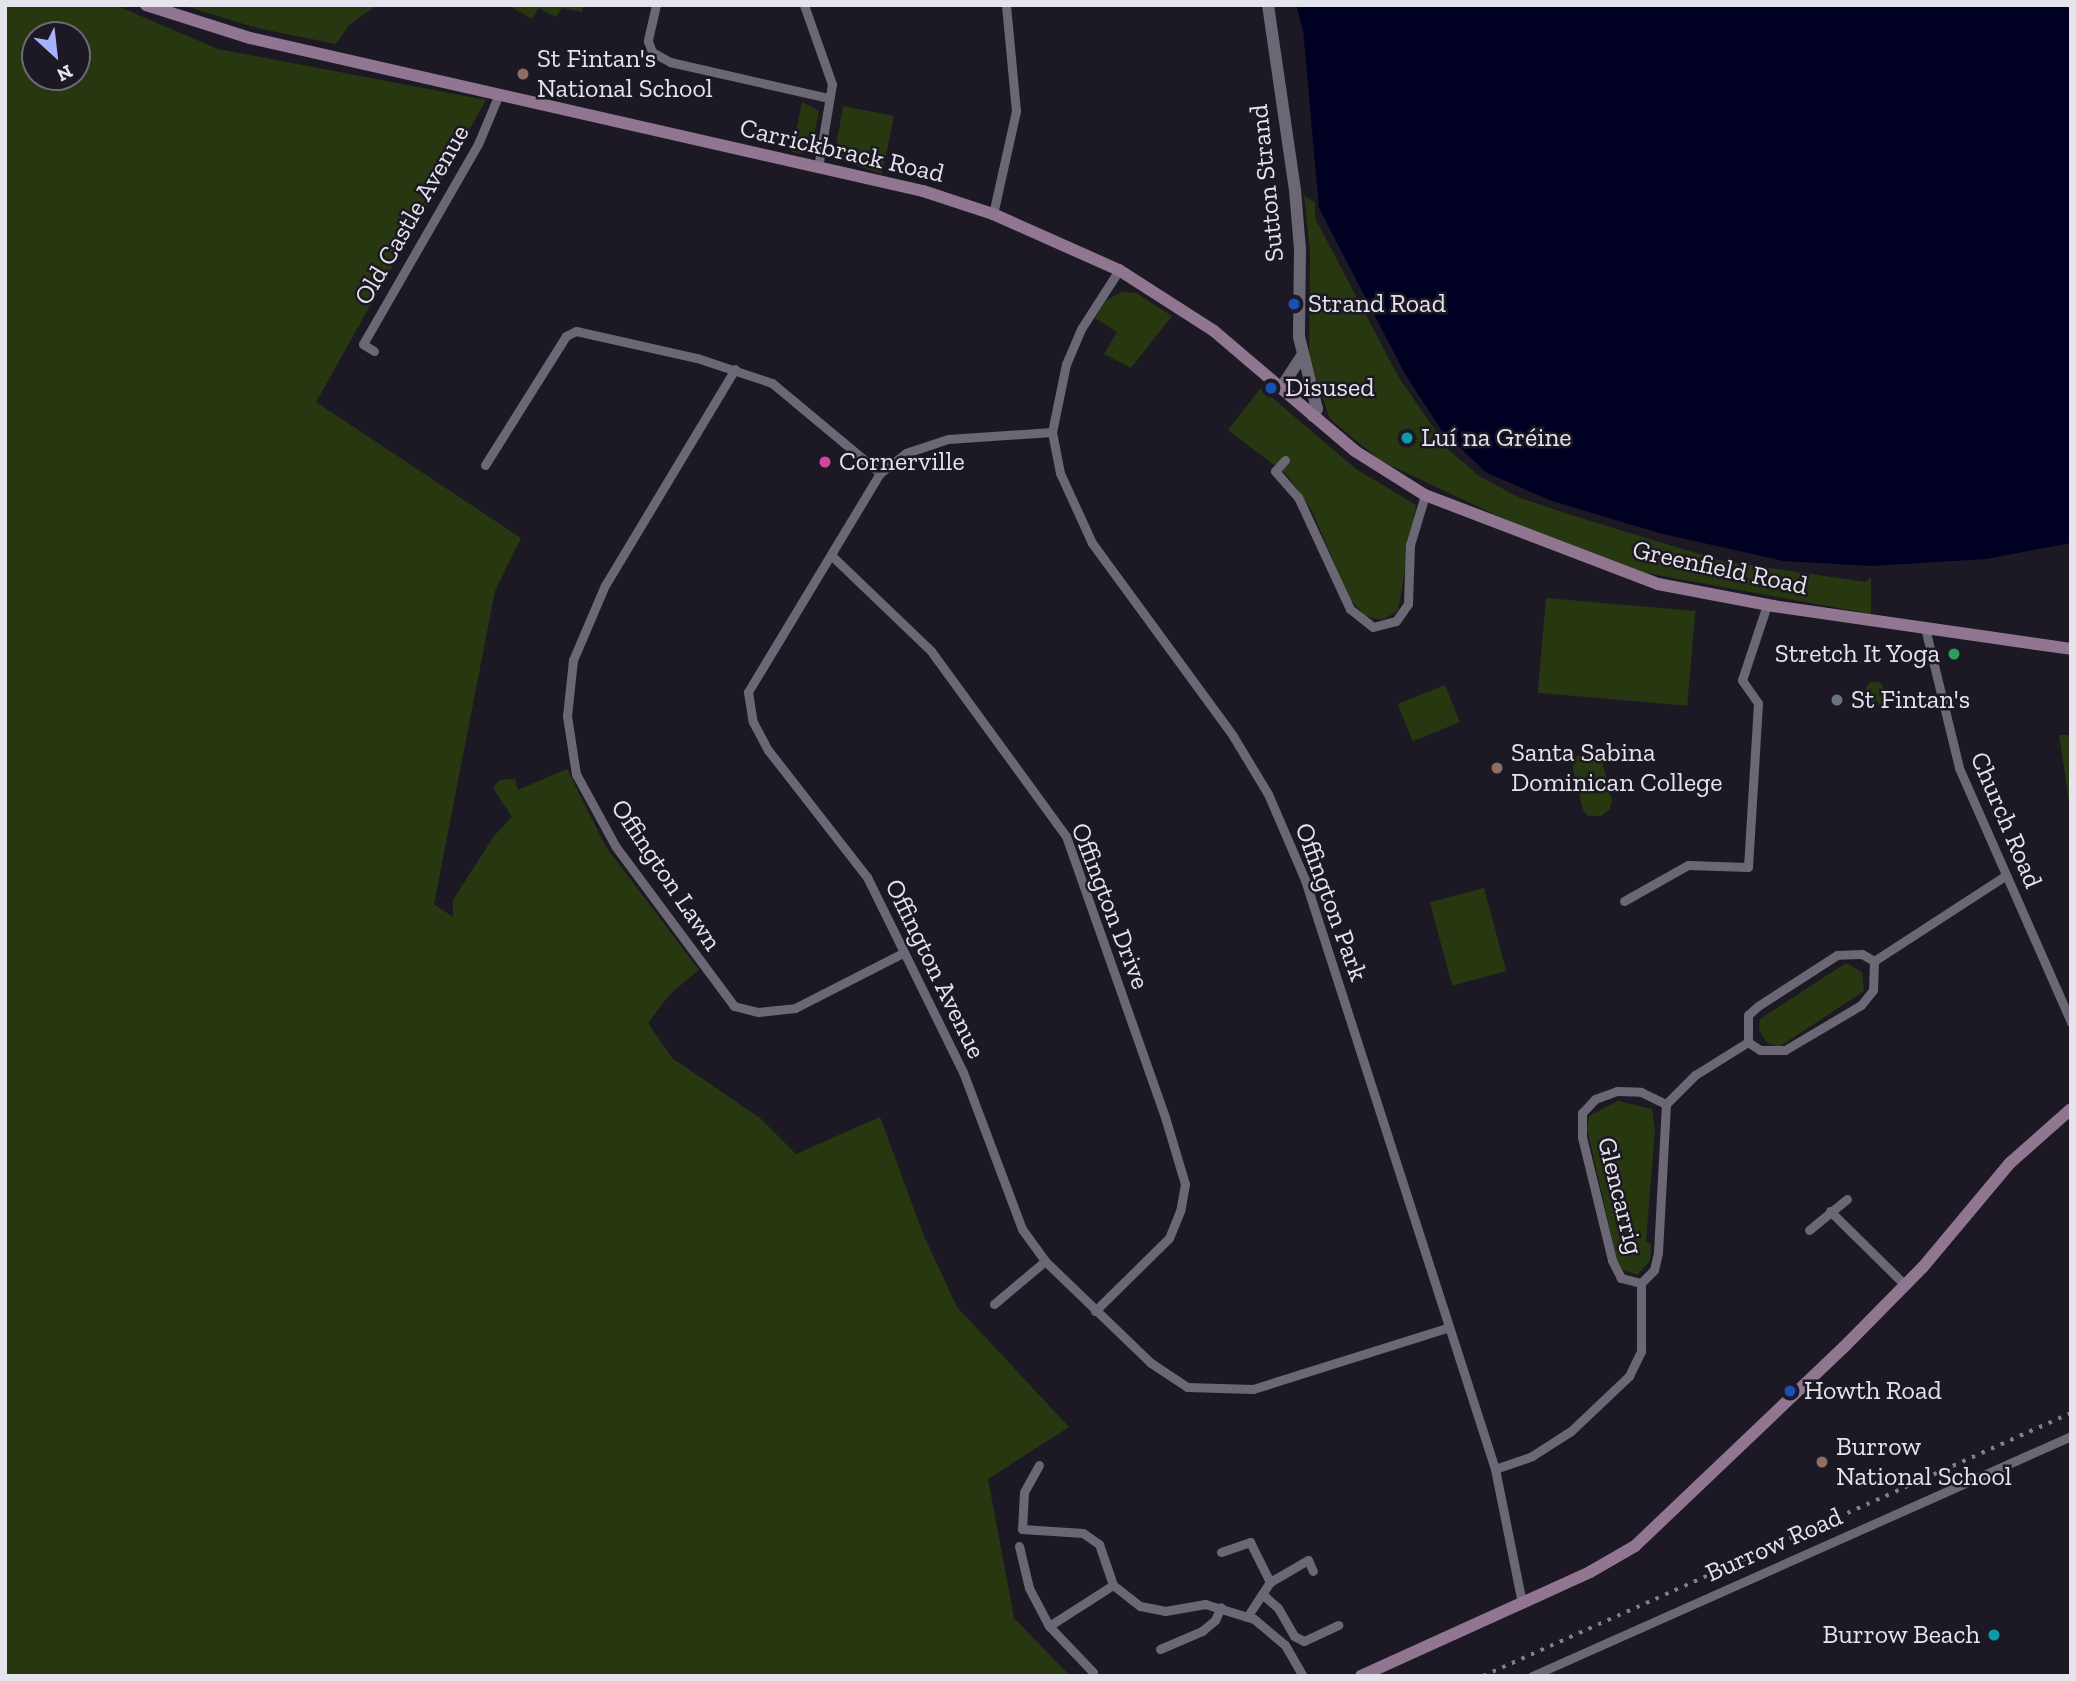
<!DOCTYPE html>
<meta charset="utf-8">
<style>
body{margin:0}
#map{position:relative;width:2076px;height:1681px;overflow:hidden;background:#1c1924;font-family:"Zilla Slab",serif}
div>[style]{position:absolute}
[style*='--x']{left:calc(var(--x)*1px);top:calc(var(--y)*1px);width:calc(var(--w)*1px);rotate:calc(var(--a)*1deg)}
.green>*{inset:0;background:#273810;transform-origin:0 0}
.water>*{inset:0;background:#000023}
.minor>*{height:9px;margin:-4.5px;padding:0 4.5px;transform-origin:4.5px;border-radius:4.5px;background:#6b6774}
.tertiary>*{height:12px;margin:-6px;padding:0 6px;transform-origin:6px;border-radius:6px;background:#6b6774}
.secondary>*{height:12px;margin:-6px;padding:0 6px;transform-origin:6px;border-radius:6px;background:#907690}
.rail>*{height:3.5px;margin-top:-1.75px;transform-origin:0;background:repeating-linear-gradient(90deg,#817f88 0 3.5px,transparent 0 10.5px)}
.dots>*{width:19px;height:19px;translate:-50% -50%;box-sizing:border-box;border:4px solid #1c1924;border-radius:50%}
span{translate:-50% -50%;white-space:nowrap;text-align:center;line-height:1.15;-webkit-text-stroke:5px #1c1924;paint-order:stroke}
.poi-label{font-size:26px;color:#e5e3eb}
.left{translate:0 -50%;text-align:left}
.right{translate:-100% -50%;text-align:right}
.street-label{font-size:26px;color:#e5e3eb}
.frame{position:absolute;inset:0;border:7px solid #e5e3eb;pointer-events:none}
.north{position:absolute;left:21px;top:21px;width:70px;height:70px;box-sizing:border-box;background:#1c1924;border:2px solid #6c6a74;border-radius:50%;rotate:153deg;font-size:19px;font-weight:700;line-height:28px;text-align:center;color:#e5e3eb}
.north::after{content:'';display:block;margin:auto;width:24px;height:32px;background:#a5b1fc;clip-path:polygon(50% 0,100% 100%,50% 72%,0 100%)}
</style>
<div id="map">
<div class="green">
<i style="clip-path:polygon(evenodd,5px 5px,115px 5px,218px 49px,486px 100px,316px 402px,521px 538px,495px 591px,434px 904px,453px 917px,453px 900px,494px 836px,512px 817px,493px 788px,500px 780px,515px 779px,518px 790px,567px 769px,606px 847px,699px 970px,670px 994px,648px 1023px,672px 1058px,760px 1118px,796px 1154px,880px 1117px,924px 1236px,957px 1307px,1069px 1427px,988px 1479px,1014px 1618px,1070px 1676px,5px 1676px,5px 5px,35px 35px,77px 35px,77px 77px,35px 77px,35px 35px)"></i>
<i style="clip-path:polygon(182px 5px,377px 5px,350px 24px,336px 44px,257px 28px)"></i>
<i style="clip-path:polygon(508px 5px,583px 5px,582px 12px,562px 8px,556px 17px,539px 8px,532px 19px)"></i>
<i style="clip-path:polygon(802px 102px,819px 111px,812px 146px,802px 154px,792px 152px)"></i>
<i style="clip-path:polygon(843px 106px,894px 116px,882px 174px,834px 158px)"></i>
<i style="clip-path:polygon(1304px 196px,1315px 202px,1315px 218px,1399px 378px,1449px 450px,1479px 476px,1520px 498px,1571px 515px,1722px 561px,1866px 582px,1871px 577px,1871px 614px,1646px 573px,1515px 524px,1381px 461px,1330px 419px,1309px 357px,1310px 251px)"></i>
<i style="clip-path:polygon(1122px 292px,1136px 293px,1172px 316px,1131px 368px,1104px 354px,1117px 332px,1095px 318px,1106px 300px)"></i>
<i style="clip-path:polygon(1261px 388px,1356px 469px,1416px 505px,1398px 611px,1382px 620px,1365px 616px,1350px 599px,1311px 509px,1287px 475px,1228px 430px)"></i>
<i style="left:1546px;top:598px;width:150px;height:95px;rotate:5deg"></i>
<i style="clip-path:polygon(1870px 682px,1880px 682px,1887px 694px,1887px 703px,1880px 710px,1877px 700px,1871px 706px,1868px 703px,1865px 690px)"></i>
<i style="left:1445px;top:685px;width:40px;height:51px;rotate:68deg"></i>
<i style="clip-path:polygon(2059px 735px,2071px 735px,2071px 815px)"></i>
<i style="clip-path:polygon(1590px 751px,1602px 761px,1612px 800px,1610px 809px,1601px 816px,1588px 816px,1583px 810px,1573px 769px,1575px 757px)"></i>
<i style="left:1484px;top:888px;width:86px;height:56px;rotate:75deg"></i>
<i style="clip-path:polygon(1846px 963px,1862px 972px,1864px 991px,1779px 1047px,1766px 1042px,1759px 1029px,1760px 1019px)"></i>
<i style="clip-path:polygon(1618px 1101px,1652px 1109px,1655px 1130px,1646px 1242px,1651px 1244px,1650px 1261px,1637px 1275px,1619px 1268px,1587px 1129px,1589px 1116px)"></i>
</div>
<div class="water">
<i style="clip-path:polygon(1296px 5px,2071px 5px,2071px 543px,1986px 559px,1871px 566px,1783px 561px,1659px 533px,1552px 501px,1487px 473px,1442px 431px,1405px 374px,1319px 208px,1303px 30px)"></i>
</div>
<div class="minor">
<i style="--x:656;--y:5;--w:37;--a:103"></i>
<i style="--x:648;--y:41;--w:12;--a:70"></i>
<i style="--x:652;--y:52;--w:21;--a:29"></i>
<i style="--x:670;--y:62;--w:163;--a:12.8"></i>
<i style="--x:804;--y:5;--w:84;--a:70.5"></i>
<i style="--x:832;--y:84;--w:85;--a:99.5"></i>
<i style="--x:993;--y:214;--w:106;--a:-77.4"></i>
<i style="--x:1016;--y:111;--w:106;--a:-95.4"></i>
<i style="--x:1119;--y:270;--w:70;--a:122.8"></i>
<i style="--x:1081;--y:329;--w:38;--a:113"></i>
<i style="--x:1066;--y:364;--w:69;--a:101.6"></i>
<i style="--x:1052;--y:432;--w:42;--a:79"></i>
<i style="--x:1060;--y:473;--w:77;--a:65.4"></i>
<i style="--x:1092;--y:543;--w:239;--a:53.8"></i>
<i style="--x:1233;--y:736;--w:68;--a:58.9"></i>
<i style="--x:1268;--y:794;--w:94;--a:66.7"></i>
<i style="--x:1305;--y:880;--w:619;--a:72.12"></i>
<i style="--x:1495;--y:1469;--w:137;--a:78.6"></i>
<i style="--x:374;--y:351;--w:13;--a:-148"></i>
<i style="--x:363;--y:344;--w:231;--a:-60.1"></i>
<i style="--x:478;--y:144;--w:54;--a:-67.2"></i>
<i style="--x:735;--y:369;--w:252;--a:121"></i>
<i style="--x:605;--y:585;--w:82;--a:113.1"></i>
<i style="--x:573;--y:660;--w:56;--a:96.1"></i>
<i style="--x:567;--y:716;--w:59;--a:81.2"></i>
<i style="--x:576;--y:774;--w:83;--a:61.3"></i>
<i style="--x:616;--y:847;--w:198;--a:53.4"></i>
<i style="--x:734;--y:1006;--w:25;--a:14"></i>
<i style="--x:758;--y:1012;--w:37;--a:-6"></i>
<i style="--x:795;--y:1008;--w:121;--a:-27"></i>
<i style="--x:1052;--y:432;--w:104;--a:176.1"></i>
<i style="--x:948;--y:439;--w:44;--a:161.6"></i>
<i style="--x:906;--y:453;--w:33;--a:142"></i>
<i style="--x:880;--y:473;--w:256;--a:121.1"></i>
<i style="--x:748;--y:692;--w:30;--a:81"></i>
<i style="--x:753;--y:722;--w:32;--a:62"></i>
<i style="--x:768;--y:750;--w:161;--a:52.1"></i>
<i style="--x:867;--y:877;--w:217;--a:63.8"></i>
<i style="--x:963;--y:1072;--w:168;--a:69.4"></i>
<i style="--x:1022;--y:1229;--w:39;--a:54"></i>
<i style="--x:1045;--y:1261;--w:147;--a:43.9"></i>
<i style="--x:1151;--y:1363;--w:43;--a:33.7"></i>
<i style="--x:1187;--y:1387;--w:66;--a:1.7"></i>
<i style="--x:1253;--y:1389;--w:203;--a:-17.5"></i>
<i style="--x:1285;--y:460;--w:15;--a:132"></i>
<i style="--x:1275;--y:471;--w:35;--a:49"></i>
<i style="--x:1298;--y:497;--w:123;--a:65.1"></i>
<i style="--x:1350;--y:609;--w:29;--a:38"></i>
<i style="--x:1373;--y:627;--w:24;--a:-15"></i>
<i style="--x:1396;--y:621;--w:21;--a:-55"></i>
<i style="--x:1408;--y:604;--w:59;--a:-88.1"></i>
<i style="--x:1410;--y:545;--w:52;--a:-73.3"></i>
<i style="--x:485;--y:465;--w:152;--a:-57.9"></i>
<i style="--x:566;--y:336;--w:11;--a:-27"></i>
<i style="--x:576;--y:331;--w:124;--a:12.6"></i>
<i style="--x:697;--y:358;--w:79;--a:18.4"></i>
<i style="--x:772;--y:383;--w:141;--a:39.8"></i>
<i style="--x:832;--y:556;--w:137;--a:43.8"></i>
<i style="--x:931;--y:651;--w:229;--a:53.9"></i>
<i style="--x:1066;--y:836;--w:298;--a:70.6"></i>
<i style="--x:1165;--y:1117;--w:70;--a:73.4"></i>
<i style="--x:1185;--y:1184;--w:27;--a:100"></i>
<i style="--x:1180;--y:1211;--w:29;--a:112"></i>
<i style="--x:1169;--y:1238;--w:104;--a:135.4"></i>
<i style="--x:1925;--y:628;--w:144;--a:76.3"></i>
<i style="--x:1959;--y:768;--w:278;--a:66.2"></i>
<i style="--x:1624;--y:901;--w:73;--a:-29.4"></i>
<i style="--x:1688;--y:865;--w:60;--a:1.9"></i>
<i style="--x:1748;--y:867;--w:164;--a:-86.5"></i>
<i style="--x:1758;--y:703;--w:28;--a:-125"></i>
<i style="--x:1742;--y:680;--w:79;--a:-71.6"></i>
<i style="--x:1874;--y:961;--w:14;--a:-150"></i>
<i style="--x:1862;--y:954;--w:25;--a:178"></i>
<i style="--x:1837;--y:955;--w:94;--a:147.2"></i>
<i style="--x:1758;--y:1006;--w:13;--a:138"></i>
<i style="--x:1748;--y:1015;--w:27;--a:90"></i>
<i style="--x:1748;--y:1042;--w:14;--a:34"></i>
<i style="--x:1760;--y:1050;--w:25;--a:0"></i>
<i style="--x:1785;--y:1050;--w:88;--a:-30.6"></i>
<i style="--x:1861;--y:1005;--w:19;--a:-51"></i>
<i style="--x:1873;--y:990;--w:29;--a:-88"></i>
<i style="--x:1874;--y:961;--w:156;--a:-33"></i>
<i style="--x:1830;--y:1211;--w:105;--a:44.6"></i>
<i style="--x:1809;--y:1230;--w:49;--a:-39.2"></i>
<i style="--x:1641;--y:1283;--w:21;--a:-166"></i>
<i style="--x:1621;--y:1278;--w:20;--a:-117"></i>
<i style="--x:1612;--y:1260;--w:127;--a:-103.7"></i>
<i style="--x:1582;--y:1137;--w:24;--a:-90"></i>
<i style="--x:1582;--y:1113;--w:19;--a:-47"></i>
<i style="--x:1595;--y:1099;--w:23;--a:-20"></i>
<i style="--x:1617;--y:1091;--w:24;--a:2"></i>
<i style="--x:1641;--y:1092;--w:28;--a:26"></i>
<i style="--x:994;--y:1304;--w:67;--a:-40.1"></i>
<i style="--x:1039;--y:1465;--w:31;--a:119"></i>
<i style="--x:1024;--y:1492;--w:37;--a:93"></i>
<i style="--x:1022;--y:1529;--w:61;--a:3.8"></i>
<i style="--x:1083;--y:1533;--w:19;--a:35"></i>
<i style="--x:1099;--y:1544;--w:43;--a:71.1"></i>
<i style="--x:1113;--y:1585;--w:34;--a:38"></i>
<i style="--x:1140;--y:1606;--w:25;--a:11"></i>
<i style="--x:1165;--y:1611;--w:41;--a:-9.9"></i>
<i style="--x:1205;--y:1604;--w:51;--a:17"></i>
<i style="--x:1254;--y:1619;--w:40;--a:40"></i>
<i style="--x:1285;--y:1645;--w:36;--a:60"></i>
<i style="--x:1495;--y:1469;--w:39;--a:-19"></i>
<i style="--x:1532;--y:1456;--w:46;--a:-32.7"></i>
<i style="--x:1571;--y:1431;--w:80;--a:-43.5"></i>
<i style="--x:1629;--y:1376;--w:28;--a:-64"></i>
<i style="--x:1641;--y:1351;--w:68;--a:-90"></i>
<i style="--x:1641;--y:1283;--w:18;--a:-45"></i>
<i style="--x:1654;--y:1270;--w:18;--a:-77"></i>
<i style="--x:1658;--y:1252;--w:148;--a:-86.9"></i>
<i style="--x:1666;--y:1104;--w:41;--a:-45"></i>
<i style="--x:1695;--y:1075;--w:62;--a:-31.9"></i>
<i style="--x:1019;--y:1546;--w:43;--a:76.6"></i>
<i style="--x:1029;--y:1588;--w:43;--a:62.2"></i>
<i style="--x:1049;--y:1626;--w:64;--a:46.3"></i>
<i style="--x:1221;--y:1552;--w:31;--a:-19"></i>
<i style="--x:1250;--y:1542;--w:45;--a:63.4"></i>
<i style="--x:1270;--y:1582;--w:42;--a:123.3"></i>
<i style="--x:1270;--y:1582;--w:44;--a:-30.1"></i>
<i style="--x:1308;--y:1560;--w:12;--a:66"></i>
<i style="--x:1262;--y:1594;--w:21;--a:41"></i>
<i style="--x:1278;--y:1608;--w:32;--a:60"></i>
<i style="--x:1294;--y:1636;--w:11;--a:27"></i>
<i style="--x:1304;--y:1641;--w:38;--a:-25"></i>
<i style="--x:1049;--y:1626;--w:76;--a:-32.6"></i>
<i style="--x:1160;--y:1649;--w:46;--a:-23.2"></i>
<i style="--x:1202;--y:1631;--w:17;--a:-40"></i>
<i style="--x:1215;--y:1620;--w:14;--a:-65"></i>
<i style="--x:1532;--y:1676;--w:590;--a:-24"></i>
</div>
<div class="tertiary">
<i style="--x:1268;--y:5;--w:187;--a:81.7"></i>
<i style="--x:1295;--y:190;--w:59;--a:85.2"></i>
<i style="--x:1300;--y:249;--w:88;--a:90.7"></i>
<i style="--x:1299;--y:337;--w:74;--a:76"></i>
<i style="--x:1317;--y:409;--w:8;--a:120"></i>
<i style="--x:1281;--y:388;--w:37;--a:-57"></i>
</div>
<div class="secondary">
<i style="--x:146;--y:5;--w:109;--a:17.6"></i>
<i style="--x:250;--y:38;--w:690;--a:12.81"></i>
<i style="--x:923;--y:191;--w:74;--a:18.2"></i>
<i style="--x:993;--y:214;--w:138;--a:24"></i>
<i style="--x:1119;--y:270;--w:113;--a:32.7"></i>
<i style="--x:1214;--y:331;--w:185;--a:40.4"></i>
<i style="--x:1355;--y:451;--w:83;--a:32.2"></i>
<i style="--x:1425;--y:495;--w:249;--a:20.9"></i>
<i style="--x:1658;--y:584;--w:117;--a:10.8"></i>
<i style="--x:1773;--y:606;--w:301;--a:8.2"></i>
<i style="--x:1361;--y:1676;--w:252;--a:-24.4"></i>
<i style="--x:1590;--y:1572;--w:52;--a:-30"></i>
<i style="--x:1635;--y:1546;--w:289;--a:-43.6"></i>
<i style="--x:1844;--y:1347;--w:112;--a:-45.4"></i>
<i style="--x:1923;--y:1267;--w:136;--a:-50.1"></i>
<i style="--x:2010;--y:1163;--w:81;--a:-41.5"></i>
</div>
<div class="rail">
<i style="--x:1483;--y:1676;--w:644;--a:-24.1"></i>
</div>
<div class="dots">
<i style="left:523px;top:74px;background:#8d6e63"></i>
<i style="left:1294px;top:304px;background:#1a4fb4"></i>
<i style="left:1271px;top:388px;background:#1a4fb4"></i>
<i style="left:1407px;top:438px;background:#0f9aa8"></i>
<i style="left:825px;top:462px;background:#d1479c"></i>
<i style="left:1954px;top:654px;background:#2e9e5b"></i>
<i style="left:1837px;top:700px;background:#6b7280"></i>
<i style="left:1497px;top:768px;background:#8d6e63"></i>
<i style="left:1790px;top:1391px;background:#1a4fb4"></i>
<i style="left:1822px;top:1462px;background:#8d6e63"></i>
<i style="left:1994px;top:1635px;background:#0f9aa8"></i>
</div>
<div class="poi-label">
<span class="left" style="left:537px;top:74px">St Fintan's<br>National School</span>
<span class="left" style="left:1308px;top:304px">Strand Road</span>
<span class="left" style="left:1285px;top:388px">Disused</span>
<span class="left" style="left:1421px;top:438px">Luí na Gréine</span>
<span class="left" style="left:839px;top:462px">Cornerville</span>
<span class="right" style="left:1940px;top:654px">Stretch It Yoga</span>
<span class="left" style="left:1851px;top:700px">St Fintan's</span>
<span class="left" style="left:1511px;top:768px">Santa Sabina<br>Dominican College</span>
<span class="left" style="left:1804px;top:1391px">Howth Road</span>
<span class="left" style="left:1836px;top:1462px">Burrow<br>National School</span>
<span class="right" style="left:1980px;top:1635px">Burrow Beach</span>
</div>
<div class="street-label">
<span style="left:842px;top:151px;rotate:13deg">Carrickbrack Road</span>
<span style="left:1267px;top:183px;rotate:-96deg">Sutton Strand</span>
<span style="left:412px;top:215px;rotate:-60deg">Old Castle Avenue</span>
<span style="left:1720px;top:568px;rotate:12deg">Greenfield Road</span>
<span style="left:2006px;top:820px;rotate:67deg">Church Road</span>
<span style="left:666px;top:875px;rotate:56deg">Offington Lawn</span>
<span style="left:1331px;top:902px;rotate:70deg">Offington Park</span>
<span style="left:1110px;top:906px;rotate:69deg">Offington Drive</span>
<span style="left:935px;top:969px;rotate:64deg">Offington Avenue</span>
<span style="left:1620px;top:1196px;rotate:76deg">Glencarrig</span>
<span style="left:1774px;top:1545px;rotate:-24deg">Burrow Road</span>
</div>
<div class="frame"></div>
<div class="north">N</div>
</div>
